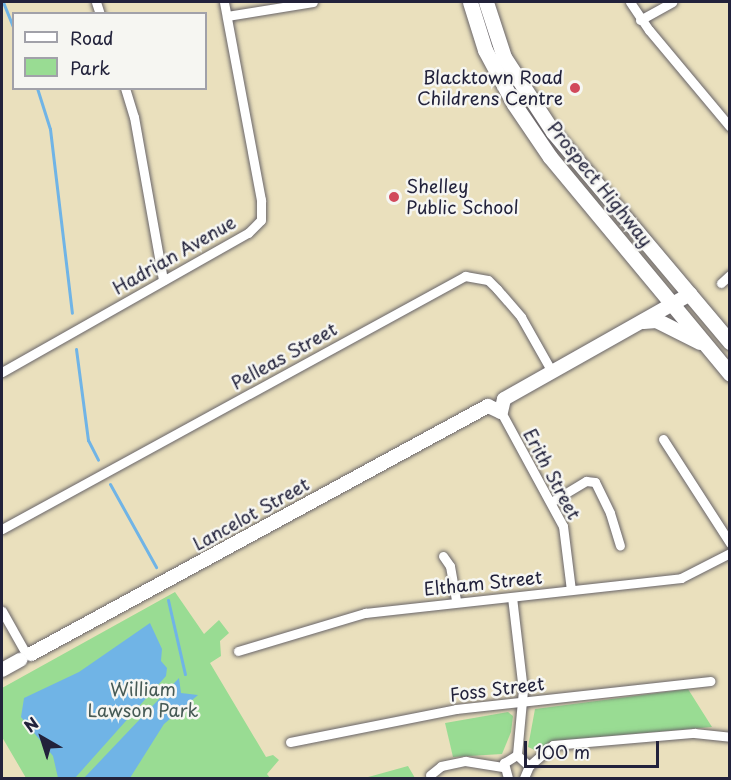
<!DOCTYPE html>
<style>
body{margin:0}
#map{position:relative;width:731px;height:780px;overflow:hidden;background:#eae0bd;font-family:"Playpen Sans",sans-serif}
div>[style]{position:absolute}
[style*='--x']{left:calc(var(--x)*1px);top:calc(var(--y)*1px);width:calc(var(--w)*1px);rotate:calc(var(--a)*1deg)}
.green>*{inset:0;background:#99dc93}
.water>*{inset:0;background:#70b4e6}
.stream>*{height:3px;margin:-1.5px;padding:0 1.5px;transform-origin:1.5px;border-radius:1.5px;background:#70b4e6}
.roads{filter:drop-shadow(0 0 2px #686468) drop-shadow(0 0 2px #686468)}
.street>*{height:9px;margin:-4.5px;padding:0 4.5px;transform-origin:4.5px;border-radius:4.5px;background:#fff}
.secondary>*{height:14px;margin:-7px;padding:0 7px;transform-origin:7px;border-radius:7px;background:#fff}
.primary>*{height:15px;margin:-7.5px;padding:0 7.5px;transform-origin:7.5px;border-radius:7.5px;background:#fff}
.dots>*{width:16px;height:16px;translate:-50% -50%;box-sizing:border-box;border:3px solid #f6f6f2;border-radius:50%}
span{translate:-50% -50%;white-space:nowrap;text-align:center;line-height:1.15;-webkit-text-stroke:5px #f6f6f2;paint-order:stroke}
.poi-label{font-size:18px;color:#22223b}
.right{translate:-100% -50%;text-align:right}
.left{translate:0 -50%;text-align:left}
.street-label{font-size:18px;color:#22223b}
.park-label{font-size:18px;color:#465a55}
.frame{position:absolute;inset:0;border:3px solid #22223b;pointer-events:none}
.legend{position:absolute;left:12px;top:12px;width:195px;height:78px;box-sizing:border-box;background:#f6f6f2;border:2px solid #a1a1a9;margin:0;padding:8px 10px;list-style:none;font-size:18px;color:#22223b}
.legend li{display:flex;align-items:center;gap:12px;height:30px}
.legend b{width:30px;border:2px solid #a1a1a9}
.north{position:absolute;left:12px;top:708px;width:60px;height:60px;-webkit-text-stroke:4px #f6f6f2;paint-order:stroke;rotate:321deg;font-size:16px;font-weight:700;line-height:24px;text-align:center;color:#22223b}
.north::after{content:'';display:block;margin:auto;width:21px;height:27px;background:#22223b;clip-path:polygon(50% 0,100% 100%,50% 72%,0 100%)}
.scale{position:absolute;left:524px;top:741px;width:135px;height:27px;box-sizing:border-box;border:3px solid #22223b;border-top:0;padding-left:8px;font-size:18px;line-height:21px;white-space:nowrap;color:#22223b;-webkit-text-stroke:4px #f6f6f2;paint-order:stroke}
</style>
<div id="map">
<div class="green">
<i style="clip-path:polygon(175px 592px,204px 634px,219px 620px,229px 633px,220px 641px,221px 656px,210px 663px,266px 757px,273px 755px,279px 760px,267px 774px,270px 778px,26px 778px,2px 737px,2px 688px)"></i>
<i style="clip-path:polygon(688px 689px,712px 727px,551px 741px,537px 751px,528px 747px,535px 709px)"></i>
<i style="clip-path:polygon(508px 712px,513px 716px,511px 732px,502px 754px,453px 757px,445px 723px)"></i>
<i style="clip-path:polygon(408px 766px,415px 778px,364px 778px,372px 776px)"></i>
</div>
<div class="water">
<i style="clip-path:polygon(150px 623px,162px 649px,161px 661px,167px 668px,166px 676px,75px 778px,58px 778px,53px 756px,21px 717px,24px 698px,79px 672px)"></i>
<i style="clip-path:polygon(179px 678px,181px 693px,198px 695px,164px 724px,130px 778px,84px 778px)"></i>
</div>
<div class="stream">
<i style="--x:3;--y:2;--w:29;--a:68"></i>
<i style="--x:37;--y:88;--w:43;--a:72.4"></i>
<i style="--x:50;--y:129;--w:185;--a:83.2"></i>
<i style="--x:76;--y:349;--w:92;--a:82.5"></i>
<i style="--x:88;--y:440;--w:22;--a:63"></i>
<i style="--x:110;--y:484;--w:95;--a:61"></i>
<i style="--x:168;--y:600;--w:76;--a:77.1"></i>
</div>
<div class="roads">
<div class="street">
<i style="--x:96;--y:2;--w:13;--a:72"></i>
<i style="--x:630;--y:2;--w:34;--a:56"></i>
<i style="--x:649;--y:30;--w:126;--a:50.1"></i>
<i style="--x:227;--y:16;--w:87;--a:-9.2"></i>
<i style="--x:640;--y:20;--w:37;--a:-29"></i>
<i style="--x:125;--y:88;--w:30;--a:73"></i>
<i style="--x:134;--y:117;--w:166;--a:79.9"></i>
<i style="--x:721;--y:283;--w:12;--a:-42"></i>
<i style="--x:2;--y:372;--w:283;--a:-29.5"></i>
<i style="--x:248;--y:233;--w:18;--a:-45"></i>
<i style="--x:261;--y:220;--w:20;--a:-90"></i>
<i style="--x:261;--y:200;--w:201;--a:-100.6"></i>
<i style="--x:501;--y:412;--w:130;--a:61.5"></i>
<i style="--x:563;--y:526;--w:64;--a:82.9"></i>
<i style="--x:663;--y:439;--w:124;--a:57.2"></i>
<i style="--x:551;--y:502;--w:41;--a:-31"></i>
<i style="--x:586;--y:481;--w:9;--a:6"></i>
<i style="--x:595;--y:482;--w:34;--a:64"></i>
<i style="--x:610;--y:513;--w:34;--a:73"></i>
<i style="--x:2;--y:529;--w:528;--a:-28.65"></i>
<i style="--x:465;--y:276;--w:23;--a:10"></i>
<i style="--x:488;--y:280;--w:13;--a:45"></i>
<i style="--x:497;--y:289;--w:37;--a:49"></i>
<i style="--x:521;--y:317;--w:61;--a:60.5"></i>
<i style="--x:443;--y:556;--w:12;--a:55"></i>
<i style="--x:450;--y:566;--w:36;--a:80"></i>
<i style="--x:512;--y:597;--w:94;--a:83.3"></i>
<i style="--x:523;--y:690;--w:65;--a:95.3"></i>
<i style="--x:2;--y:611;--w:45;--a:60.6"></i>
<i style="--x:238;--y:651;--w:133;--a:-16.7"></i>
<i style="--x:365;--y:613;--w:318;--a:-6.3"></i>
<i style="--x:681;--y:578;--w:55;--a:-27"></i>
<i style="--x:290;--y:742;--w:169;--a:-11.2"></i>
<i style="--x:456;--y:709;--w:256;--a:-6.3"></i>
<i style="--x:529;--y:766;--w:32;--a:-41"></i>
<i style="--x:553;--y:745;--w:142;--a:-4.9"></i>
<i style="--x:694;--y:733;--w:36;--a:6"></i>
<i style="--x:430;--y:775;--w:14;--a:-39"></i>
<i style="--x:441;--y:766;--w:25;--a:-12"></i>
<i style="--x:465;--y:761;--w:38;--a:9"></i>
<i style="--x:508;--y:778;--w:16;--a:-105"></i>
<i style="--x:504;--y:763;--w:15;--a:-32"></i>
<i style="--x:517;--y:755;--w:16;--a:43"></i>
<i style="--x:529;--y:766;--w:13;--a:113"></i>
</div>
<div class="secondary">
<i style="--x:504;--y:399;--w:214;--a:-29.4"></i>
<i style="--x:488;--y:406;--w:14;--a:25"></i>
<i style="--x:501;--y:412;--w:13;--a:-77"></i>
<i style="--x:31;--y:654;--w:520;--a:-28.49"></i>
<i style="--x:2;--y:670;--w:21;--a:-29"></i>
</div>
<div class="primary">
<i style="--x:470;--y:2;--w:50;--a:72.6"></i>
<i style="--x:485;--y:50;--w:61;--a:61.8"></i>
<i style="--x:514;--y:104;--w:64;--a:55.8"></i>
<i style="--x:550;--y:157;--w:282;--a:50.3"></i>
<i style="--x:486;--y:2;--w:58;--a:71.9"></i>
<i style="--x:504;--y:57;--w:90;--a:56.8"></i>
<i style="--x:553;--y:132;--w:275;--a:49.9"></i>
<i style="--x:643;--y:321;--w:13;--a:-4"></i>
<i style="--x:656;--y:320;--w:49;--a:26.6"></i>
</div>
</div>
<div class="dots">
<i style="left:575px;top:88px;background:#d1495b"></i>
<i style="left:394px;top:197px;background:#d1495b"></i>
</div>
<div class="poi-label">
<span class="right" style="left:563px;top:88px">Blacktown Road<br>Childrens Centre</span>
<span class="left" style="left:406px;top:197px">Shelley<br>Public School</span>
</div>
<div class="street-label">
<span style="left:600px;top:184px;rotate:51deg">Prospect Highway</span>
<span style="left:174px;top:255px;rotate:-30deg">Hadrian Avenue</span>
<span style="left:284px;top:356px;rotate:-29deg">Pelleas Street</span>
<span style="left:552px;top:474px;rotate:62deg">Erith Street</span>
<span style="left:251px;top:514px;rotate:-29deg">Lancelot Street</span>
<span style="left:483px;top:583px;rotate:-6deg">Eltham Street</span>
<span style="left:497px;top:689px;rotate:-7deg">Foss Street</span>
</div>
<div class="park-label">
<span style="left:143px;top:700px">William<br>Lawson Park</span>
</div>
<div class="frame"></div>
<ul class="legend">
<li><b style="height:8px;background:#fff"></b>Road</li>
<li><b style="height:16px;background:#99dc93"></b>Park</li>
</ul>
<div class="north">N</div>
<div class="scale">100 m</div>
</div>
